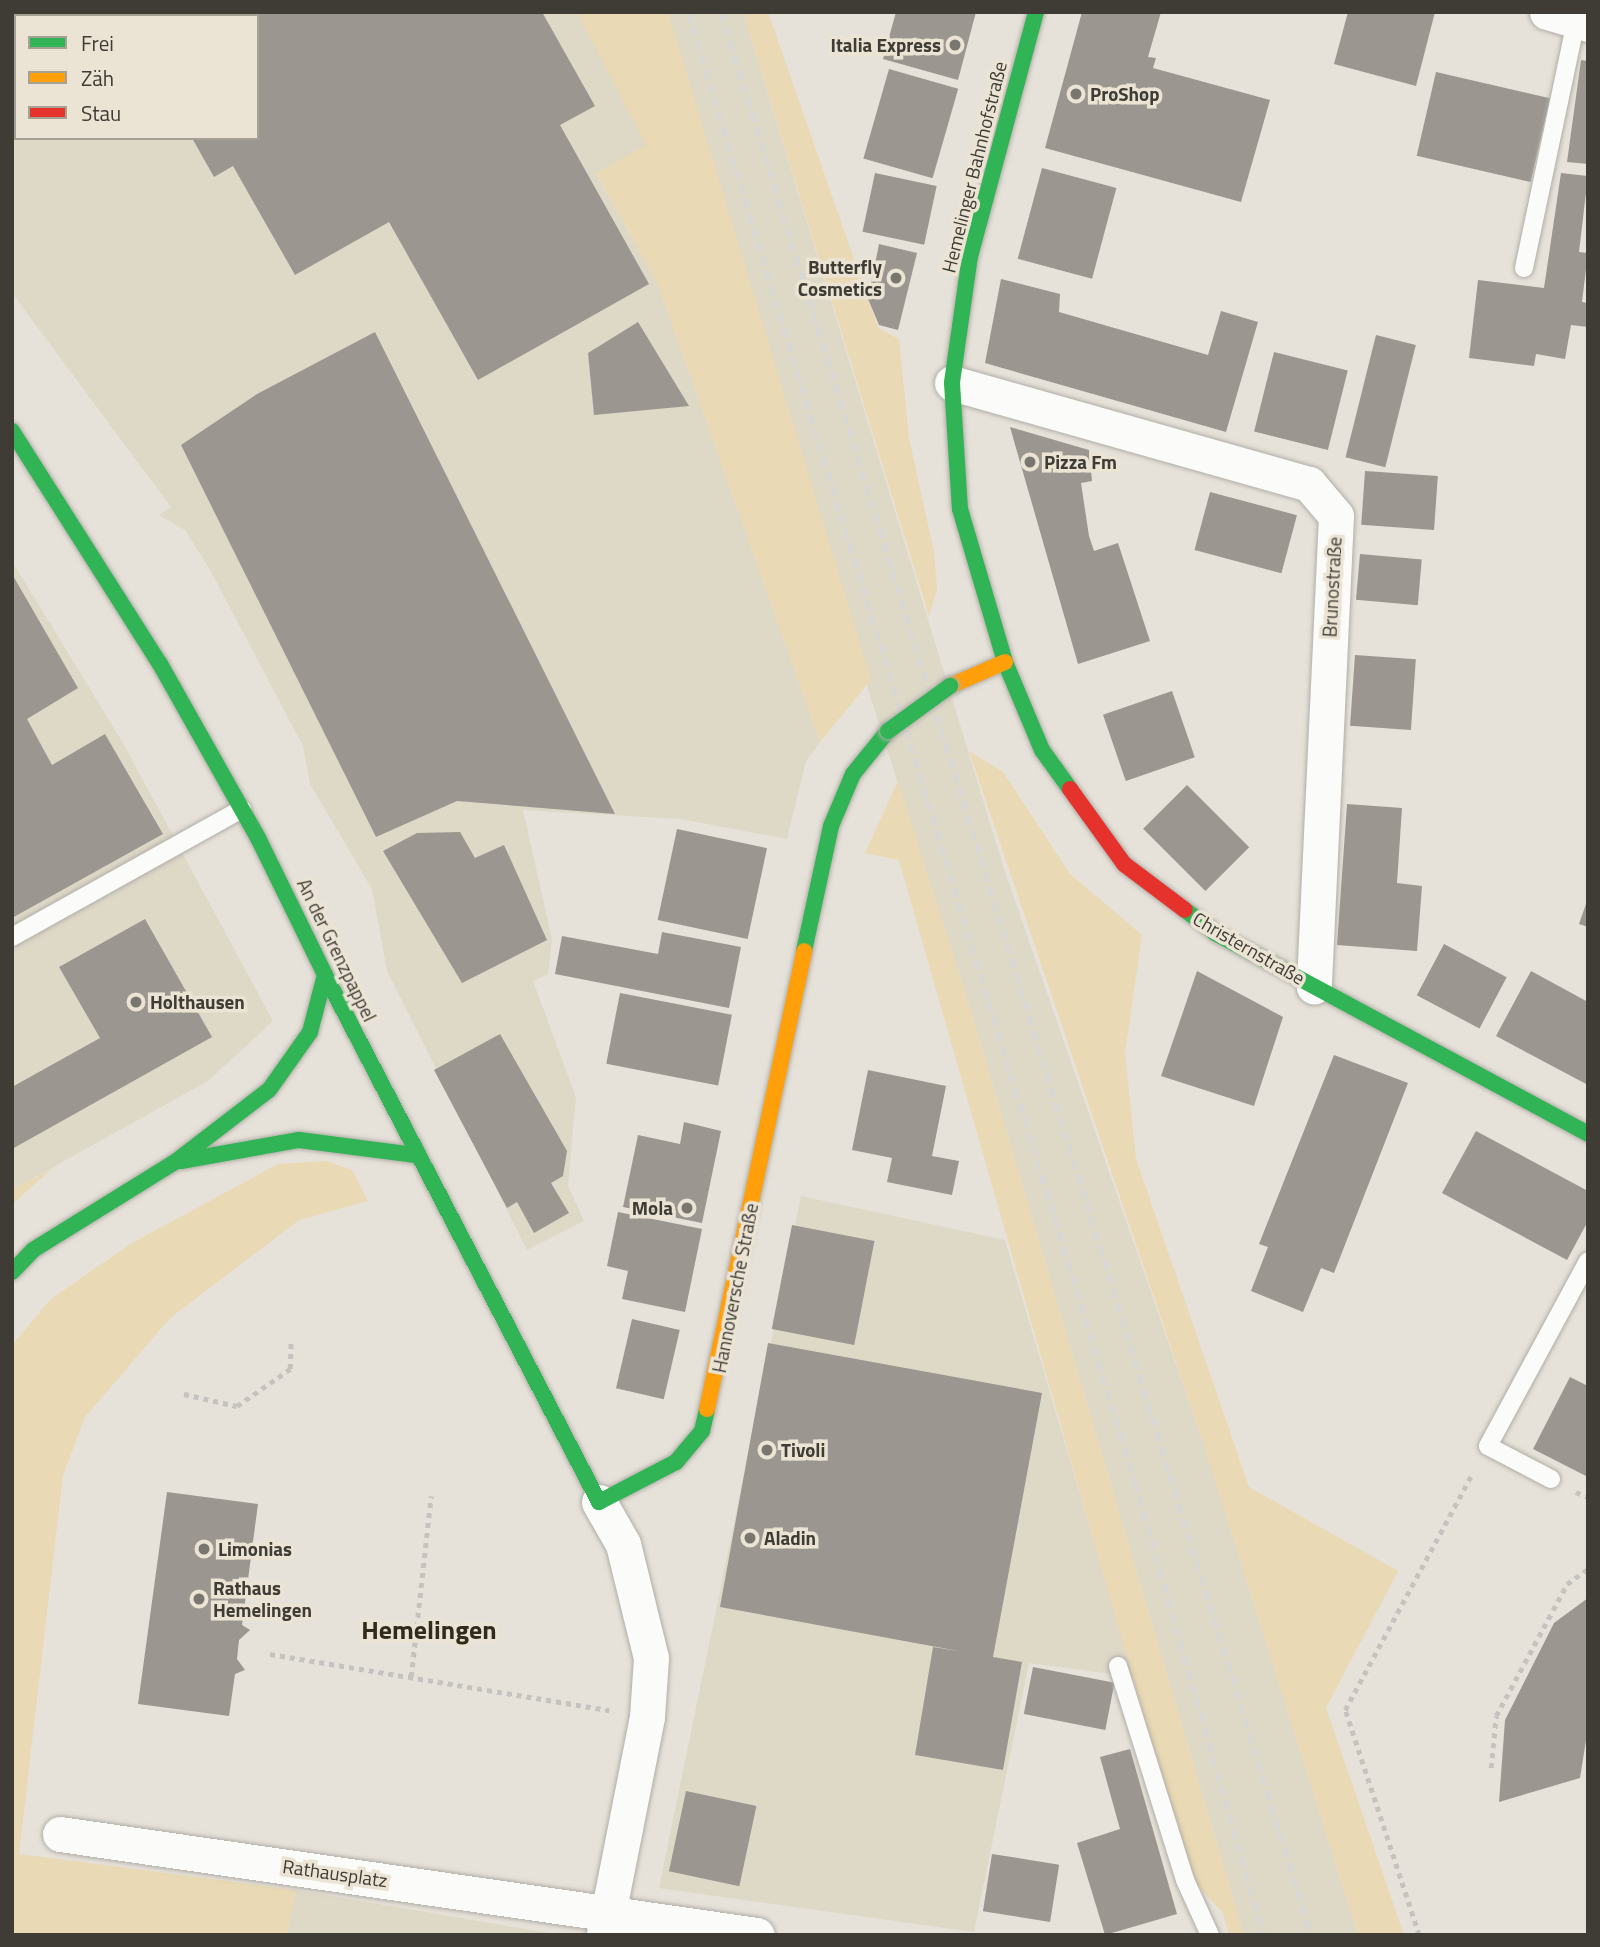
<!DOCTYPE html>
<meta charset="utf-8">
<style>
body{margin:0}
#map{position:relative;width:1600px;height:1947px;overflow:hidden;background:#e6e2d9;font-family:"Titillium Web",sans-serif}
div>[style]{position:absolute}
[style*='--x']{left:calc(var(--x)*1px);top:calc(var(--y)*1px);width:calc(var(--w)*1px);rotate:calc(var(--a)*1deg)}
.built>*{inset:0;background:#ded8c7}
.green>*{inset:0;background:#e9d9b4}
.building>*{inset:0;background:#9b9690;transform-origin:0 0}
.path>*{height:4.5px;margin-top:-2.25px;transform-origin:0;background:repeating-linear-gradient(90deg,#c4c3bf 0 5px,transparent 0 10px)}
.roads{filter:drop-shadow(0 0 2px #b1aea8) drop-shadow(0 0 2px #b1aea8)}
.lane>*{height:18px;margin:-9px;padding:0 9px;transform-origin:9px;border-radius:9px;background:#fbfbf9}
.street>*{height:35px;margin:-17.5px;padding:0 17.5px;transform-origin:17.5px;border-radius:17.5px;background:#fbfbf9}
.fast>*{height:16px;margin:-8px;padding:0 8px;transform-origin:8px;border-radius:8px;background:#30b455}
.slow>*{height:16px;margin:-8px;padding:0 8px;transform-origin:8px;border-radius:8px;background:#ff9f0a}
.jam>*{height:16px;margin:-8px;padding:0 8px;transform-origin:8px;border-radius:8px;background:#e5322d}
.rail>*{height:5px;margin-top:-2.5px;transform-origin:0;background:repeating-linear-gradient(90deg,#d8d7d4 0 10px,transparent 0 15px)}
.bridges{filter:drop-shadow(0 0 2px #b1aea8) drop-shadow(0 0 2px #b1aea8)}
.fast-bridge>*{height:16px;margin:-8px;padding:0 8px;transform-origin:8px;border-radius:8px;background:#30b455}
.dots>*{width:19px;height:19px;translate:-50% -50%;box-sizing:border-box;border:4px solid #ebe4d4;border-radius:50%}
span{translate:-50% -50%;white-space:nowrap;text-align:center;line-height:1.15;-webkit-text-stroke:7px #ebe4d4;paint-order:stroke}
.poi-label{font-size:19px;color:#3f3c36;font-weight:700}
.right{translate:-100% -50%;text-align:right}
.left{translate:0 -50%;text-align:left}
.street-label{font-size:19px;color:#3f3c36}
.district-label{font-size:26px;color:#302b1f;font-weight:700}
.frame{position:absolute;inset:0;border:14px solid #3f3c36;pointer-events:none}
.legend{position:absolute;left:14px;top:14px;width:245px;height:126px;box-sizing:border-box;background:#ebe4d4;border:2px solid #a6a195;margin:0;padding:9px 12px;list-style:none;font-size:21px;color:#3f3c36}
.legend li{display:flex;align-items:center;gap:14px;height:35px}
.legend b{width:35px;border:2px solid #a6a195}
</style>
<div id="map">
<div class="built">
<i style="clip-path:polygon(31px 12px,743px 12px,1004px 869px,1204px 1445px,1358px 1935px,1244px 1935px,971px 1011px,867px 686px,647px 146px,596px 174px,657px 282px,820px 742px,806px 761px,787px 839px,681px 819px,523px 810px,552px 939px,548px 974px,533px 981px,576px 1097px,568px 1186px,584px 1221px,527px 1250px,387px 971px,372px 889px,310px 784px,303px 746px,209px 568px,185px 530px,159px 515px,171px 507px,12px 293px,12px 28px,16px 138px,257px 138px,257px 16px,27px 16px)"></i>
<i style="clip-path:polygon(12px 561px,123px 743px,273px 1021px,208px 1081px,12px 1190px)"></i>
<i style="clip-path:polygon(801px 1196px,1005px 1240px,1134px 1677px,1029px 1663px,974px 1932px,659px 1888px)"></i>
<i style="clip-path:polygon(296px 1890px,549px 1933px,287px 1935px)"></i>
</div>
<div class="green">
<i style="clip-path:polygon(577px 12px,668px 12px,871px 680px,820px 742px,657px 282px,596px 173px,646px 145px)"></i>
<i style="clip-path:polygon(743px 12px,768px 12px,878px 328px,899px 339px,909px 438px,934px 552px,937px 589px,929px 616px)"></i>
<i style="clip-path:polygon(969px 751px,1003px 772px,1070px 874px,1142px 935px,1125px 1053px,1136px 1159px,1249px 1487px,1398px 1571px,1326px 1708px,1404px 1935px,1358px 1935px,1204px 1445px)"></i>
<i style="clip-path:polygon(898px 781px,971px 1011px,1244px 1935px,1229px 1935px,1223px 1913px,1190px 1877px,899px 860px,865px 853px)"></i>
<i style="clip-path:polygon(326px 1161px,352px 1170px,368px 1201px,299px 1220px,170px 1318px,85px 1417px,63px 1475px,19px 1854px,296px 1890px,287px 1935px,12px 1935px,12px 1345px,51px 1299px,132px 1243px,278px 1164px)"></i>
<i style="clip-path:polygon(53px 1168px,12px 1204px,12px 1190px)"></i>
</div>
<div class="building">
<i style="clip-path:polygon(143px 12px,542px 12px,595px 106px,560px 125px,649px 284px,478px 380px,389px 222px,295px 275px,233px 166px,214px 177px,192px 138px,257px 138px,257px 16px)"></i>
<i style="clip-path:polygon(896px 12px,976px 12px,958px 80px,883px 59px)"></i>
<i style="clip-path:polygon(1082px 12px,1161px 12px,1148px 57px,1156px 58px,1153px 68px,1270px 100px,1241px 202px,1045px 148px)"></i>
<i style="clip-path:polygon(1348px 12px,1435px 12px,1416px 86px,1334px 64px)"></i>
<i style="clip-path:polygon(1581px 60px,1588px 61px,1588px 164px,1567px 162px)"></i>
<i style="left:889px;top:69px;width:72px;height:93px;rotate:16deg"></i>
<i style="left:1436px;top:72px;width:117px;height:86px;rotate:13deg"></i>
<i style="left:1042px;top:168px;width:77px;height:94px;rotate:15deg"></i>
<i style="left:875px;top:173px;width:63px;height:60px;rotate:12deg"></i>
<i style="clip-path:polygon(1561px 173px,1588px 176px,1579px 252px,1588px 253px,1582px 302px,1588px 303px,1588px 327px,1571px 325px,1565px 359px,1536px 354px,1534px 366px,1469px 358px,1478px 280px,1544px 288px)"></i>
<i style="clip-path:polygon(879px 244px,917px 253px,898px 330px,879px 325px,868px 299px)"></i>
<i style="clip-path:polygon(1001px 279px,1060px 294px,1059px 312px,1208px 355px,1221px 311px,1258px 322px,1226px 432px,985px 363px)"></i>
<i style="clip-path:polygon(638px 322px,689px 406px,594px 415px,588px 353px)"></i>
<i style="clip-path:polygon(375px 332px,615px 814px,457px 801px,376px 837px,181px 445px,257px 394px)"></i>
<i style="left:1376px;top:335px;width:41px;height:126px;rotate:14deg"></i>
<i style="left:1274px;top:352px;width:76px;height:82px;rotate:14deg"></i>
<i style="clip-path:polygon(1010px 427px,1089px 450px,1092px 481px,1081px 483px,1089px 536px,1094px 551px,1118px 543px,1150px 641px,1078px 664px)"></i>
<i style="left:1365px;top:471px;width:73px;height:54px;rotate:4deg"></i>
<i style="left:1210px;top:492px;width:90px;height:60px;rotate:15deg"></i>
<i style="left:1360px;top:554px;width:62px;height:46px;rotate:5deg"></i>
<i style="clip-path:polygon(12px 574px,78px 688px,27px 719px,52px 765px,105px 734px,163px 834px,12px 918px)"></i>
<i style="left:1355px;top:655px;width:61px;height:71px;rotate:4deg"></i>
<i style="left:1172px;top:691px;width:70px;height:73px;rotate:71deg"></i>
<i style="left:1187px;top:785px;width:88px;height:62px;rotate:45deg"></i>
<i style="clip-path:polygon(1347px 804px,1402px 808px,1397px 883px,1422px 886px,1417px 951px,1337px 945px)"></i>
<i style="left:677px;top:829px;width:92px;height:93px;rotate:12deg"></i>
<i style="clip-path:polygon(460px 832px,475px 858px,504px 845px,547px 940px,462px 983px,383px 851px,417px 833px)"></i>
<i style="clip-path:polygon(1587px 901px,1588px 901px,1588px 927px,1579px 924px)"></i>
<i style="clip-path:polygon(145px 919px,212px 1037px,12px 1149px,12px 1087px,100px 1038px,59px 967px)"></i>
<i style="clip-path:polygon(662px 932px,741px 947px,729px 1008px,555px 974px,562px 936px,658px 954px)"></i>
<i style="left:1444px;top:944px;width:71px;height:58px;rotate:28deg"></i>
<i style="clip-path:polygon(1197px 971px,1283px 1017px,1254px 1106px,1161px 1076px)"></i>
<i style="clip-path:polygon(1531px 971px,1588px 1002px,1588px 1085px,1496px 1036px)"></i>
<i style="left:620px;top:993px;width:114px;height:72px;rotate:11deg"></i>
<i style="clip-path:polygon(500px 1034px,567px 1151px,563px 1176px,551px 1183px,569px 1213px,534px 1233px,517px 1202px,507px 1208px,434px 1070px)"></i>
<i style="clip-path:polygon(1334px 1055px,1408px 1083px,1334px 1273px,1321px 1268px,1303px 1312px,1251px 1291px,1268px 1247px,1259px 1244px)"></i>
<i style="clip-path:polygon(868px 1070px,946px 1086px,932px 1156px,959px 1161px,952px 1195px,887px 1182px,892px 1158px,852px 1150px)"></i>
<i style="clip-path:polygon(684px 1122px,721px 1131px,702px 1223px,623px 1207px,638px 1135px,680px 1144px)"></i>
<i style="clip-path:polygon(1476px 1131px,1588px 1191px,1588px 1221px,1567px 1260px,1442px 1193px)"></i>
<i style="clip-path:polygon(618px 1212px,702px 1229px,685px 1312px,622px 1299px,628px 1271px,607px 1266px)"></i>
<i style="left:792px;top:1225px;width:84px;height:106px;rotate:11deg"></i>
<i style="left:632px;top:1319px;width:49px;height:71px;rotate:13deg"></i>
<i style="clip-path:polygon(768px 1343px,1042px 1393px,993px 1657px,1022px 1662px,1003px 1770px,915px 1755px,933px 1647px,964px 1652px,720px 1607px)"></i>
<i style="clip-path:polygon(1570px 1377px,1588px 1386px,1588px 1477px,1533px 1449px)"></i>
<i style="clip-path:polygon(167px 1492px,258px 1504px,242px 1625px,250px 1630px,239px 1640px,237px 1659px,245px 1670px,235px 1674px,229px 1716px,138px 1704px)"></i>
<i style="clip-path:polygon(1588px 1598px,1588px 1728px,1580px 1778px,1499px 1802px,1505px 1720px,1554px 1623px)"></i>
<i style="left:1033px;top:1667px;width:83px;height:48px;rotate:11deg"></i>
<i style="clip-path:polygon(1130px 1749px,1177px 1914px,1105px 1935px,1077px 1843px,1120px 1829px,1100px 1757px)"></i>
<i style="left:686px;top:1791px;width:72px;height:82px;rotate:12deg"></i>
<i style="left:992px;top:1854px;width:68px;height:58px;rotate:9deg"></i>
</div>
<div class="path">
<i style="--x:184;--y:1394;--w:54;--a:12.8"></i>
<i style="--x:237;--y:1406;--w:65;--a:-34.9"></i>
<i style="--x:290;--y:1369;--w:29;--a:-88"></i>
<i style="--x:1576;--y:1492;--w:13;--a:23"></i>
<i style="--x:270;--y:1654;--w:344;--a:9.4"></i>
<i style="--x:411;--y:1677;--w:182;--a:-83.7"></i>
<i style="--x:1491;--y:1768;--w:52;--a:-84.5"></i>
<i style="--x:1496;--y:1716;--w:150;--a:-61.7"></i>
<i style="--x:1567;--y:1584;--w:26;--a:-36"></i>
<i style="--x:1419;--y:1935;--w:237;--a:-108.2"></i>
<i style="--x:1345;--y:1710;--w:268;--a:-61.7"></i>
</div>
<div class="roads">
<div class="lane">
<i style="--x:1524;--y:268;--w:252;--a:-78.1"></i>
<i style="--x:12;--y:937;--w:263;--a:-29.1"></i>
<i style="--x:1551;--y:1479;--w:71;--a:-152.4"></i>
<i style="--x:1488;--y:1446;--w:210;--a:-61.6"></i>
<i style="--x:1118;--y:1666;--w:224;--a:72.6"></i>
<i style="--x:1185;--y:1880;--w:60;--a:65.6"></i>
</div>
<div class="street">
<i style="--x:1547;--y:12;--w:43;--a:16.3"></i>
<i style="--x:952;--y:383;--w:371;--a:15.8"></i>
<i style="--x:1309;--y:484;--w:42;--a:49.8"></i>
<i style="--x:1336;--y:516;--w:471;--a:92.7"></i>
<i style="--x:599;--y:1502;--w:48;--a:60.3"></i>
<i style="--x:623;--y:1544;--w:117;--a:76.2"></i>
<i style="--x:651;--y:1658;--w:59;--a:93.9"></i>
<i style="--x:647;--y:1717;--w:222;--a:101.2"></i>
<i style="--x:60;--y:1834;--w:704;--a:8.25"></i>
</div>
<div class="fast">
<i style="--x:1036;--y:12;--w:253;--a:105.1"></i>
<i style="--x:970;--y:256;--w:128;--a:98.1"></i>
<i style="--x:952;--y:383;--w:126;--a:86.4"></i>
<i style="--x:960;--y:509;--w:159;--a:73.6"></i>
<i style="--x:1005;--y:662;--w:95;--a:67.2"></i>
<i style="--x:1042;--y:750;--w:48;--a:54.3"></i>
<i style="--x:12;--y:431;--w:276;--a:57.6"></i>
<i style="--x:160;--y:664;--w:200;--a:60.6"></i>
<i style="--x:258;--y:838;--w:153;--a:63.9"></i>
<i style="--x:1185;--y:910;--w:38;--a:37"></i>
<i style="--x:1215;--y:933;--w:424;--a:28.3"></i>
<i style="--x:804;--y:951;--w:128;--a:-77.8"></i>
<i style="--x:831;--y:826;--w:56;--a:-67.1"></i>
<i style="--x:853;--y:774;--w:55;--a:-50.9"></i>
<i style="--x:325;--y:975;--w:594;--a:62.53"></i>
<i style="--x:599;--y:1502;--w:87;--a:-27.5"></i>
<i style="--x:676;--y:1462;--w:40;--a:-50"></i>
<i style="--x:702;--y:1431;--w:23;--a:-77"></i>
<i style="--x:181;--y:1161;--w:120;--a:-10.1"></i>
<i style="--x:299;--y:1140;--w:116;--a:7.4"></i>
<i style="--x:12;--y:1272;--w:30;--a:-46"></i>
<i style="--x:33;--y:1250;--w:167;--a:-31.8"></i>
<i style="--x:175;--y:1162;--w:118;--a:-37.5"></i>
<i style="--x:269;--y:1090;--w:71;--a:-54.7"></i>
<i style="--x:310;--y:1032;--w:59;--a:-75.3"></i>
</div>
<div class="slow">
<i style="--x:950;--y:686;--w:60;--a:-23.6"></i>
<i style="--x:707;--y:1409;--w:468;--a:-78"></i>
</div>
<div class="jam">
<i style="--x:1070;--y:789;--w:92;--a:54.2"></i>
<i style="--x:1124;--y:864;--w:76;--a:37"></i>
</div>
</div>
<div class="rail">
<i style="--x:688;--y:12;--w:1536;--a:73.09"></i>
<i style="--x:1135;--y:1482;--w:471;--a:74.2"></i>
<i style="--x:721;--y:12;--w:2011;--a:72.94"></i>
</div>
<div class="bridges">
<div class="fast-bridge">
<i style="--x:888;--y:731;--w:77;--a:-36"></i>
</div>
</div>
<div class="dots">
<i style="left:955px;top:45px;background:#79766f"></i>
<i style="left:1076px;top:94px;background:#79766f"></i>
<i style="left:896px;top:278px;background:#79766f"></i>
<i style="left:1030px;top:462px;background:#79766f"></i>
<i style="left:136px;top:1002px;background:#79766f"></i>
<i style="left:687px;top:1208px;background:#79766f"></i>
<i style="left:767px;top:1450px;background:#79766f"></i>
<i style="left:750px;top:1538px;background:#79766f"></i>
<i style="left:204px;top:1549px;background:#79766f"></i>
<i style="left:199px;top:1599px;background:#79766f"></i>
</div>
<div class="poi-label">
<span class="right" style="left:941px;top:45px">Italia Express</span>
<span class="left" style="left:1090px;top:94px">ProShop</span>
<span class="right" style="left:882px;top:278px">Butterfly<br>Cosmetics</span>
<span class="left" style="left:1044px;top:462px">Pizza Fm</span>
<span class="left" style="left:150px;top:1002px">Holthausen</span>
<span class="right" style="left:673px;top:1208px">Mola</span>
<span class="left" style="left:781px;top:1450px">Tivoli</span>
<span class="left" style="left:764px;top:1538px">Aladin</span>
<span class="left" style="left:218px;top:1549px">Limonias</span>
<span class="left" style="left:213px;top:1599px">Rathaus<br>Hemelingen</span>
</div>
<div class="street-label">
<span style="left:974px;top:167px;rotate:-76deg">Hemelinger Bahnhofstraße</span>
<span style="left:1332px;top:587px;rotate:-87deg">Brunostraße</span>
<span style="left:1249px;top:948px;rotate:30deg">Christernstraße</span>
<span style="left:337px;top:950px;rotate:64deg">An der Grenzpappel</span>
<span style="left:735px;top:1288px;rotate:-79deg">Hannoversche Straße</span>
<span style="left:335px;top:1873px;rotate:8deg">Rathausplatz</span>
</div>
<div class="district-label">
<span style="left:429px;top:1630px">Hemelingen</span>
</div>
<div class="frame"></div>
<ul class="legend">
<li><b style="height:9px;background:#30b455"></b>Frei</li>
<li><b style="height:9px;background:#ff9f0a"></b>Zäh</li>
<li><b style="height:9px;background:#e5322d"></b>Stau</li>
</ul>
</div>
